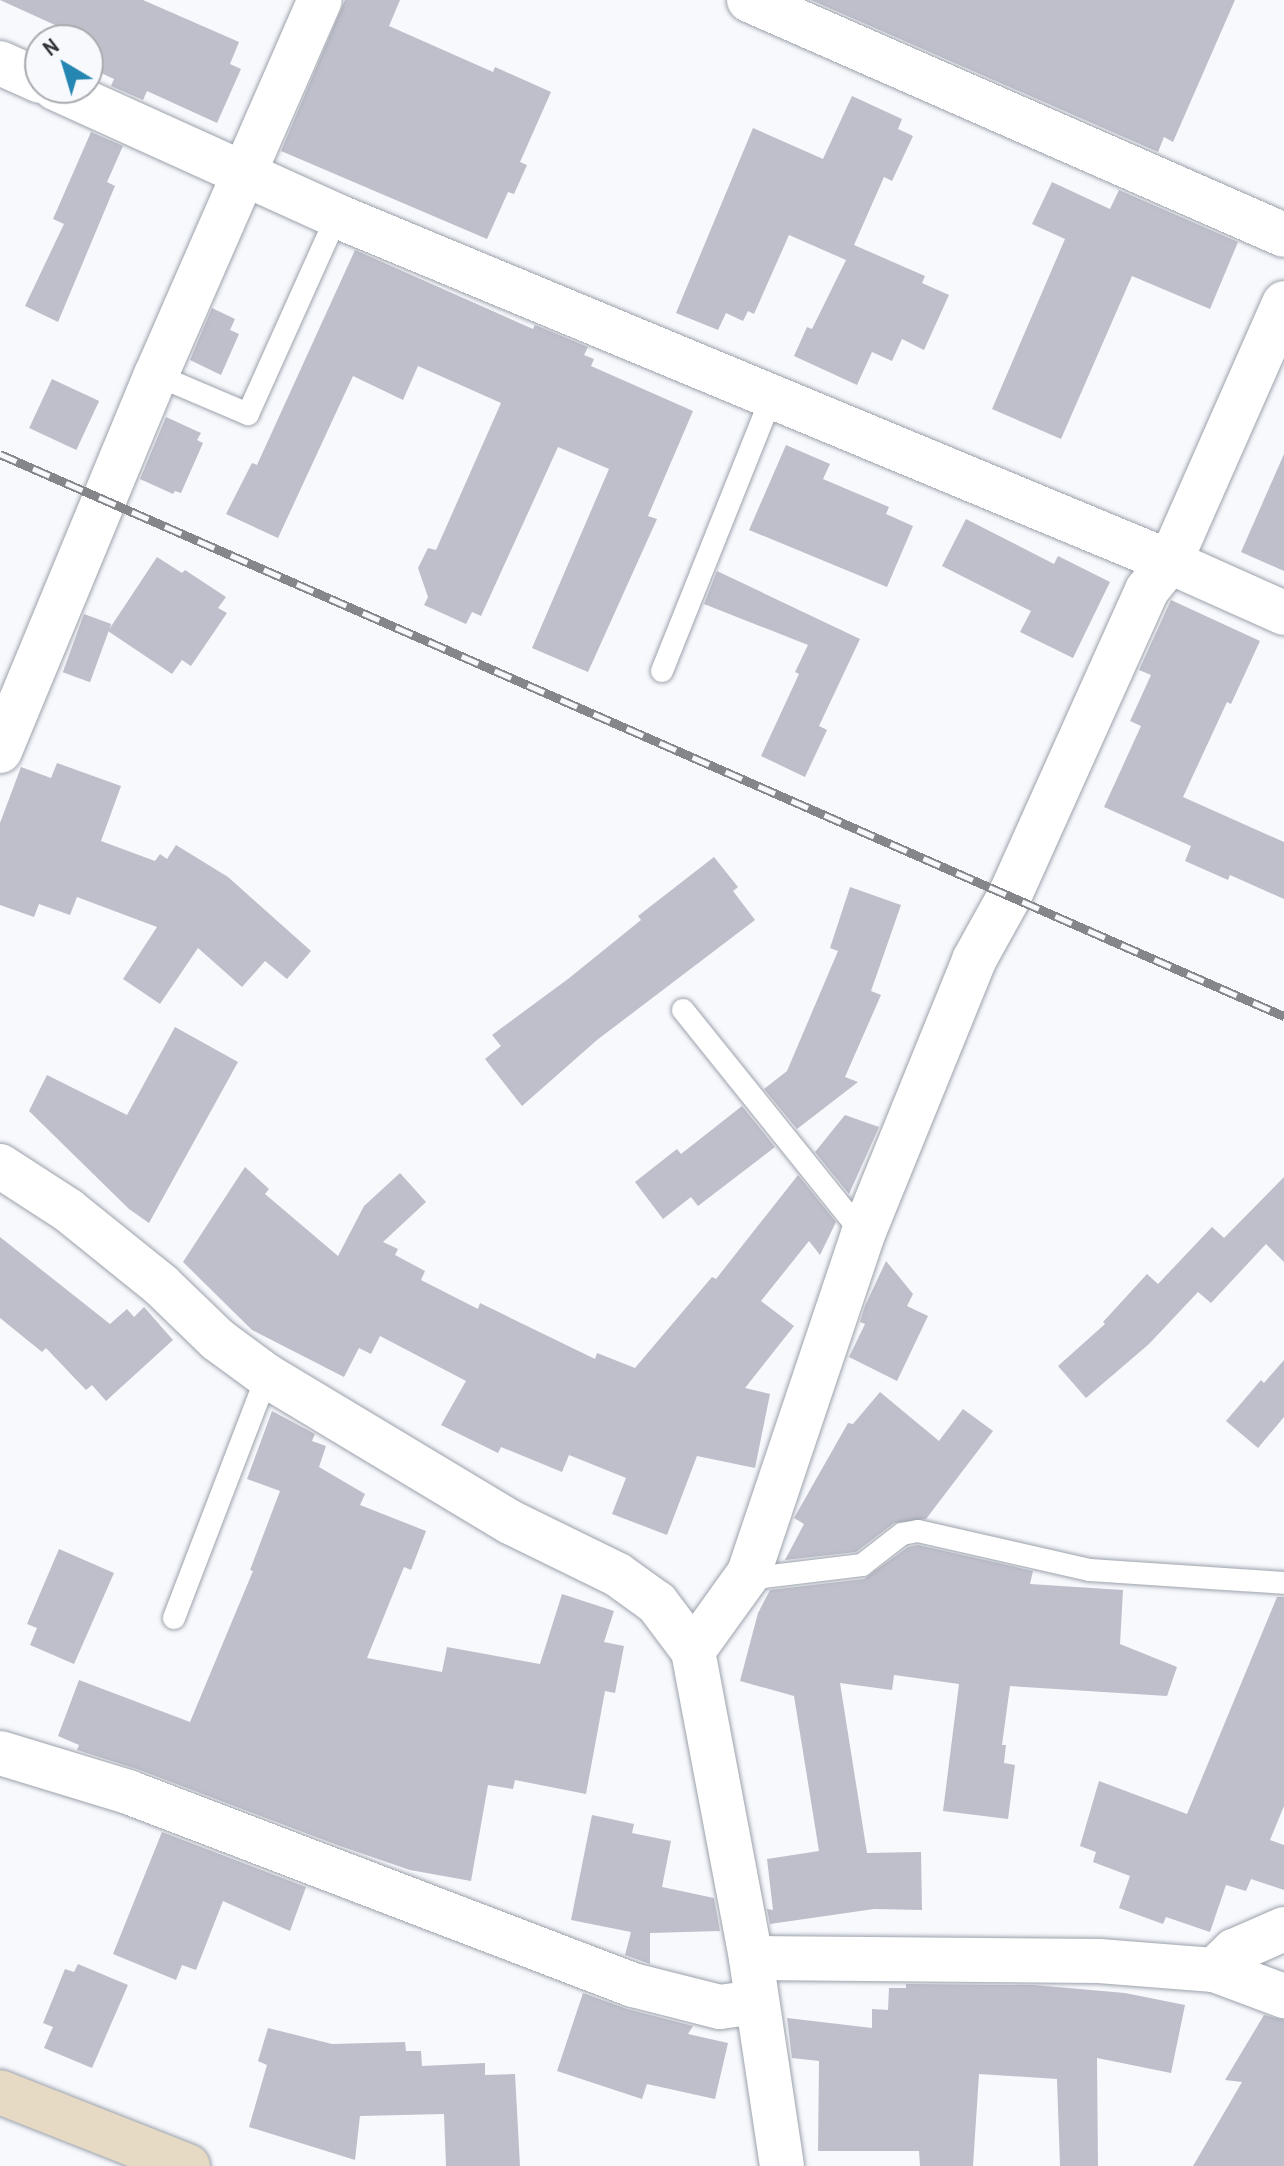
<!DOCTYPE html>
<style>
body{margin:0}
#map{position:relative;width:1284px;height:2166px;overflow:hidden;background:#f7f9fd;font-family:"Archivo Narrow",sans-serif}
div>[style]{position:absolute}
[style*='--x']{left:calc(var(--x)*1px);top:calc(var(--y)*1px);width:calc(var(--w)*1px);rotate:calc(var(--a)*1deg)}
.building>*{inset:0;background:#bebfca;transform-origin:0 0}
.roads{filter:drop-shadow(0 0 2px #9ca2ab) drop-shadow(0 0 2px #9ca2ab)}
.lane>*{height:22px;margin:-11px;padding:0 11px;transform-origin:11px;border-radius:11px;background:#fff}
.street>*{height:44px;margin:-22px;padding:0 22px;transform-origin:22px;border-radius:22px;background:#fff}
.secondary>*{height:44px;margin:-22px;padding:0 22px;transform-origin:22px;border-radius:22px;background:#e6dac4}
.rail>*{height:9px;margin-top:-4.5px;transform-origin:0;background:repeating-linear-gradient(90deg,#f7f9fd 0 18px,#84868a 0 36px);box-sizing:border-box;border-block:2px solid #84868a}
span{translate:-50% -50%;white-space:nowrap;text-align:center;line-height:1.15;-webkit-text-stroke:8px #f7f9fd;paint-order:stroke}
.north{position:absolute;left:24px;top:24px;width:80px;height:80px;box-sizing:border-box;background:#f7f9fd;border:2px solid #a9abaf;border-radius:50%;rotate:322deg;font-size:22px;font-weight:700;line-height:32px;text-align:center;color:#34363a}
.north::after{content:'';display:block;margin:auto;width:28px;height:36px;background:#2587b1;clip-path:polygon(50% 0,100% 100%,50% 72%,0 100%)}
</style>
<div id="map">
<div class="building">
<i style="clip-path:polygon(0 0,143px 0,239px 42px,230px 64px,241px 69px,217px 123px,147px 91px,143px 100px,111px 86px,114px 79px,88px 67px,88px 40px)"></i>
<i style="clip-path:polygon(345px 0,400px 0,389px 26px,493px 72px,495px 67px,551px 92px,520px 162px,527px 165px,514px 194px,508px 192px,487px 239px,281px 151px)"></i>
<i style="clip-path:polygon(811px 0,1235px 0,1173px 142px,1164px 137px,1158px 152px)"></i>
<i style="clip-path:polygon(852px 96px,902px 119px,898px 129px,913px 136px,892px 181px,884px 177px,854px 245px,925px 276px,922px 283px,949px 295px,924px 350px,902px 339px,892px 361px,872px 352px,857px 385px,794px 356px,807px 327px,812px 329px,846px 260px,789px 235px,754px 314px,748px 311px,743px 321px,726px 313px,718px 330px,676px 313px,753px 128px,823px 159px)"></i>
<i style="clip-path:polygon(91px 132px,123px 146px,107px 182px,115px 186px,58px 322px,25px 306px,64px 224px,53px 219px)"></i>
<i style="clip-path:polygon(1052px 182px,1110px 209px,1119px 190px,1238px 242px,1210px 309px,1132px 276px,1061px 439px,992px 409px,1065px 239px,1032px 224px)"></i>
<i style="clip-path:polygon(355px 250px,533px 329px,535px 325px,588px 347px,584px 355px,594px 359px,591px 366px,693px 411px,648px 516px,657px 519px,588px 672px,532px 648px,609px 469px,558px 447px,481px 616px,472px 612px,466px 624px,424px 605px,428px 597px,418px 568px,428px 548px,436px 550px,501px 403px,418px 366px,403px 400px,353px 376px,278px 538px,226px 514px,252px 463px,257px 465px)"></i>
<i style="clip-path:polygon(212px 308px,235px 319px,230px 330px,239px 334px,221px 375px,190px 360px)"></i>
<i style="left:52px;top:379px;width:52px;height:54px;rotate:25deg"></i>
<i style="clip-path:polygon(166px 417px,201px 433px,197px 440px,203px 443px,181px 493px,175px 491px,173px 494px,140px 479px)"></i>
<i style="clip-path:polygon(786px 445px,830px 464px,823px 479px,889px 507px,886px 514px,913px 526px,887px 587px,749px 530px)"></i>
<i style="clip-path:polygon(1284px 454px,1284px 571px,1241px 552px)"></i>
<i style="clip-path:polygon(966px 519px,1054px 564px,1058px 556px,1110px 582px,1073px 658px,1020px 632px,1031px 611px,942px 566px)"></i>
<i style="clip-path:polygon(157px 557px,182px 573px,185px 570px,226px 597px,218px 608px,227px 613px,191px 666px,182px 660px,172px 674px,108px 631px)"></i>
<i style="clip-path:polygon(717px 571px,860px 639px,819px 726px,827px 730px,805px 777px,761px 756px,799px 674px,795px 672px,808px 645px,704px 604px)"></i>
<i style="clip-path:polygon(1171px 600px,1260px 641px,1231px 704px,1227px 702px,1183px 797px,1284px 842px,1284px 899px,1230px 875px,1228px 880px,1185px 861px,1191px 846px,1104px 807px,1141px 726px,1130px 721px,1151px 675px,1139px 670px)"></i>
<i style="left:84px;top:614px;width:29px;height:62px;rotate:20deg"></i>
<i style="clip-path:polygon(57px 763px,121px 786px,101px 841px,155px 861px,160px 854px,167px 859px,176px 845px,228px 877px,311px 951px,287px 979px,265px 961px,242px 987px,198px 948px,160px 1004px,123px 979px,157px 927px,77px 897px,70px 915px,39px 904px,34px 917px,0 905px,0 823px,21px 767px,51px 778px)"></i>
<i style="clip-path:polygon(714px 857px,738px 887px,733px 891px,755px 920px,597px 1040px,522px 1106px,485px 1059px,501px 1046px,492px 1035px,568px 979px,641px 920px,638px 916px)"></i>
<i style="clip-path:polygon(850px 887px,901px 905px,871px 991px,881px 995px,845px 1077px,858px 1082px,797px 1129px,764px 1089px,787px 1071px,838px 951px,830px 948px)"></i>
<i style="clip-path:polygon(175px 1027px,238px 1062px,149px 1223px,129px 1209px,29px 1111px,47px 1075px,127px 1115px)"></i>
<i style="clip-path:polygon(742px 1106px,775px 1147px,698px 1206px,691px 1197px,663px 1219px,635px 1182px,677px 1149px,681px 1154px)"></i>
<i style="clip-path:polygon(845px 1115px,879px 1127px,849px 1194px,815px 1152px)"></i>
<i style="clip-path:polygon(245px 1167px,269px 1189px,265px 1194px,338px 1256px,364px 1206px,400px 1173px,426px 1202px,383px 1242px,398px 1249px,395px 1255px,425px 1271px,421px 1280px,478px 1309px,480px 1303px,595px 1359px,597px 1353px,635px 1368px,712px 1277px,716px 1279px,798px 1175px,836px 1222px,820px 1255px,809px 1241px,761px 1301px,794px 1326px,745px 1388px,770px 1394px,755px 1468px,697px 1456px,667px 1535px,612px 1514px,626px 1478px,569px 1455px,562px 1472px,501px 1447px,498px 1453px,441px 1425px,466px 1381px,380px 1336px,371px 1354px,359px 1348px,344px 1377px,252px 1330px,183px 1262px)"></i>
<i style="clip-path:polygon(1284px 1177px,1284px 1262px,1266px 1244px,1211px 1303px,1198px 1292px,1149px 1344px,1086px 1398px,1058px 1366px,1105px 1324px,1103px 1322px,1147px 1274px,1158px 1284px,1212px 1227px,1224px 1238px)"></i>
<i style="clip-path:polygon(0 1237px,110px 1324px,127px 1309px,134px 1317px,144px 1307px,173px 1340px,106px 1401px,92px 1385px,86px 1390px,46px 1348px,42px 1352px,0 1318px)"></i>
<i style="clip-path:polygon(886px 1261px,913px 1294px,907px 1306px,928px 1316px,897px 1381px,849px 1357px,865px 1324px,860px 1322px,865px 1306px)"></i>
<i style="clip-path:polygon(1284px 1360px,1284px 1417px,1258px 1448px,1226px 1421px,1261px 1380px,1264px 1383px)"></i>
<i style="clip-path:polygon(880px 1392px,939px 1441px,963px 1409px,993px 1431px,926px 1519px,894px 1523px,856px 1552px,785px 1560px,804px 1524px,794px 1518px,848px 1423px,853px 1424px)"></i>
<i style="clip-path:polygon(272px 1411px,315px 1434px,312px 1441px,326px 1446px,319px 1467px,365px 1494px,360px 1505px,426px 1531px,411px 1570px,404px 1567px,367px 1658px,442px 1672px,447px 1647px,540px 1664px,562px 1594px,614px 1611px,604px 1642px,624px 1646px,615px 1693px,605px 1691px,586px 1794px,515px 1780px,513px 1789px,488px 1785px,471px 1881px,410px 1870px,340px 1846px,137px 1769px,77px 1750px,79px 1745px,58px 1736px,79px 1680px,190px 1722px,253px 1571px,250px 1570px,280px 1491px,247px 1479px)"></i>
<i style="clip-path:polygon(918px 1545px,1033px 1571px,1030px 1584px,1123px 1590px,1120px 1644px,1177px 1667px,1167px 1696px,1010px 1686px,1002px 1745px,1006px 1745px,1004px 1763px,1015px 1765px,1008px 1819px,943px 1811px,959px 1684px,894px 1675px,892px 1690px,840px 1683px,867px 1853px,921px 1852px,922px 1910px,874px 1909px,770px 1924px,767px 1909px,773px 1910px,767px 1859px,819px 1851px,794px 1696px,740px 1681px,758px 1613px,770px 1590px,864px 1579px,908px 1547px)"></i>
<i style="clip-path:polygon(59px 1549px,114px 1573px,74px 1664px,30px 1645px,37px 1628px,27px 1624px)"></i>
<i style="clip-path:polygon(1277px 1597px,1284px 1597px,1284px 1806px,1270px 1840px,1284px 1845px,1284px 1890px,1251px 1879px,1246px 1891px,1226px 1885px,1210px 1932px,1166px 1917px,1163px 1924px,1119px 1908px,1130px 1876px,1093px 1862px,1096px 1852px,1080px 1846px,1099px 1781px,1187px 1814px)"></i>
<i style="clip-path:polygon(592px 1815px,634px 1824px,632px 1833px,671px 1841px,662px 1887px,714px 1898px,720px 1931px,650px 1933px,650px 1964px,625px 1955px,631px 1932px,571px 1920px)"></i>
<i style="clip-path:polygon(162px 1832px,306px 1887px,290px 1931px,223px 1901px,196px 1970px,182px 1965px,176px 1980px,113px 1954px)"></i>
<i style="clip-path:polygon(78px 1964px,128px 1985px,92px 2068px,44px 2048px,53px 2027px,43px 2023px,65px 1969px,74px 1972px)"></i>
<i style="clip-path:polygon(906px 1984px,1034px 1985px,1125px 1993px,1185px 2005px,1171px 2073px,1097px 2058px,1098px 2166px,1060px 2166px,1057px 2079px,979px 2074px,973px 2166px,920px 2166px,919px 2151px,818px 2151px,819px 2061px,792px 2058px,787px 2018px,872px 2028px,872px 2009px,888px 2010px,889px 1988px,906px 1988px)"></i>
<i style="clip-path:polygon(583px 1993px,627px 2009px,693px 2026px,688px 2034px,728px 2043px,715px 2099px,647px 2084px,642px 2099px,557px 2071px)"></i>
<i style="clip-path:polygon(1264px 2015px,1284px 2020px,1284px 2166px,1193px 2166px,1242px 2082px,1225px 2080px)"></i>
<i style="clip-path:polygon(268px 2028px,332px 2044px,405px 2042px,406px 2051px,421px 2051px,422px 2066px,485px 2063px,485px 2075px,515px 2074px,520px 2166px,446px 2166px,444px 2114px,360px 2116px,355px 2160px,249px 2127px,267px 2065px,258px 2061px)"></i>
</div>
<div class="roads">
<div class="lane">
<i style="--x:156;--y:375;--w:100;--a:23"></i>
<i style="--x:248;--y:414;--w:217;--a:-65.8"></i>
<i style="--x:662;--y:671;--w:294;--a:-68.2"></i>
<i style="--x:683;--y:1010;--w:287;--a:51.2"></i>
<i style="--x:749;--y:1573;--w:15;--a:16"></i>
<i style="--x:763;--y:1577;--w:100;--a:-6.9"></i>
<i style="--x:862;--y:1565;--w:51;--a:-37.8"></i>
<i style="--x:902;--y:1534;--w:16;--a:-11"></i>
<i style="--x:918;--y:1531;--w:176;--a:12.8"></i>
<i style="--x:1090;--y:1570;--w:194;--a:3.8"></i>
<i style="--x:174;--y:1618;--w:259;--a:-69"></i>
</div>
<div class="street">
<i style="--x:749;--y:0;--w:584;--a:23.71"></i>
<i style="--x:0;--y:63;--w:44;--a:24.2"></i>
<i style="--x:55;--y:88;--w:310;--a:24.4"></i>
<i style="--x:337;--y:216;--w:902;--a:22.56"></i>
<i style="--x:1170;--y:562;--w:125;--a:24.1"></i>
<i style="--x:0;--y:751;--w:407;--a:-67.5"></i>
<i style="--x:156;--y:375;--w:409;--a:-66.4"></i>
<i style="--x:0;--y:1166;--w:81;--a:32.9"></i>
<i style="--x:68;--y:1210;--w:119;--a:38.9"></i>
<i style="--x:161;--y:1285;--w:79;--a:44"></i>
<i style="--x:218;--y:1340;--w:61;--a:36.3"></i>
<i style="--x:267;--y:1376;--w:283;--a:31"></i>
<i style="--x:510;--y:1522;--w:120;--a:26.1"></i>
<i style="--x:618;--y:1575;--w:48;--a:35.7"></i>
<i style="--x:657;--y:1603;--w:60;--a:53.1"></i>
<i style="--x:0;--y:1753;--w:134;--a:16.9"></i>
<i style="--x:128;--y:1792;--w:541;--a:20.92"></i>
<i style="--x:633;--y:1985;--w:90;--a:14.2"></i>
<i style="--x:720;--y:2007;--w:35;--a:-8"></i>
<i style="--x:751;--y:1958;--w:348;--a:0.5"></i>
<i style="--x:1099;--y:1961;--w:115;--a:4.5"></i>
<i style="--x:1214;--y:1970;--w:75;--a:20.4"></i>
<i style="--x:1214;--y:1970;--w:28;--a:-44"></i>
<i style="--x:1234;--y:1951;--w:55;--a:-23.7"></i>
<i style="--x:782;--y:2166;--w:210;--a:-98.5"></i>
<i style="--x:751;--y:1958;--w:312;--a:-100.7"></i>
<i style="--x:693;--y:1651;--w:96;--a:-54.3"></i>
<i style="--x:749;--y:1573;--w:358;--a:-71.4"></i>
<i style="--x:863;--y:1234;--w:296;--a:-67.9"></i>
<i style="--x:974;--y:960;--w:74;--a:-61"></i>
<i style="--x:1010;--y:895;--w:334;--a:-65.8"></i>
<i style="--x:1147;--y:590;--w:36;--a:-51"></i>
<i style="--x:1170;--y:562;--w:283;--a:-66.2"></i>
</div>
<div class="secondary">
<i style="--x:0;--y:2092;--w:202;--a:21.5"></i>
</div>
</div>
<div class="rail">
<i style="--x:0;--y:454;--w:1402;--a:23.64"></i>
</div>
<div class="north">N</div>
</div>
